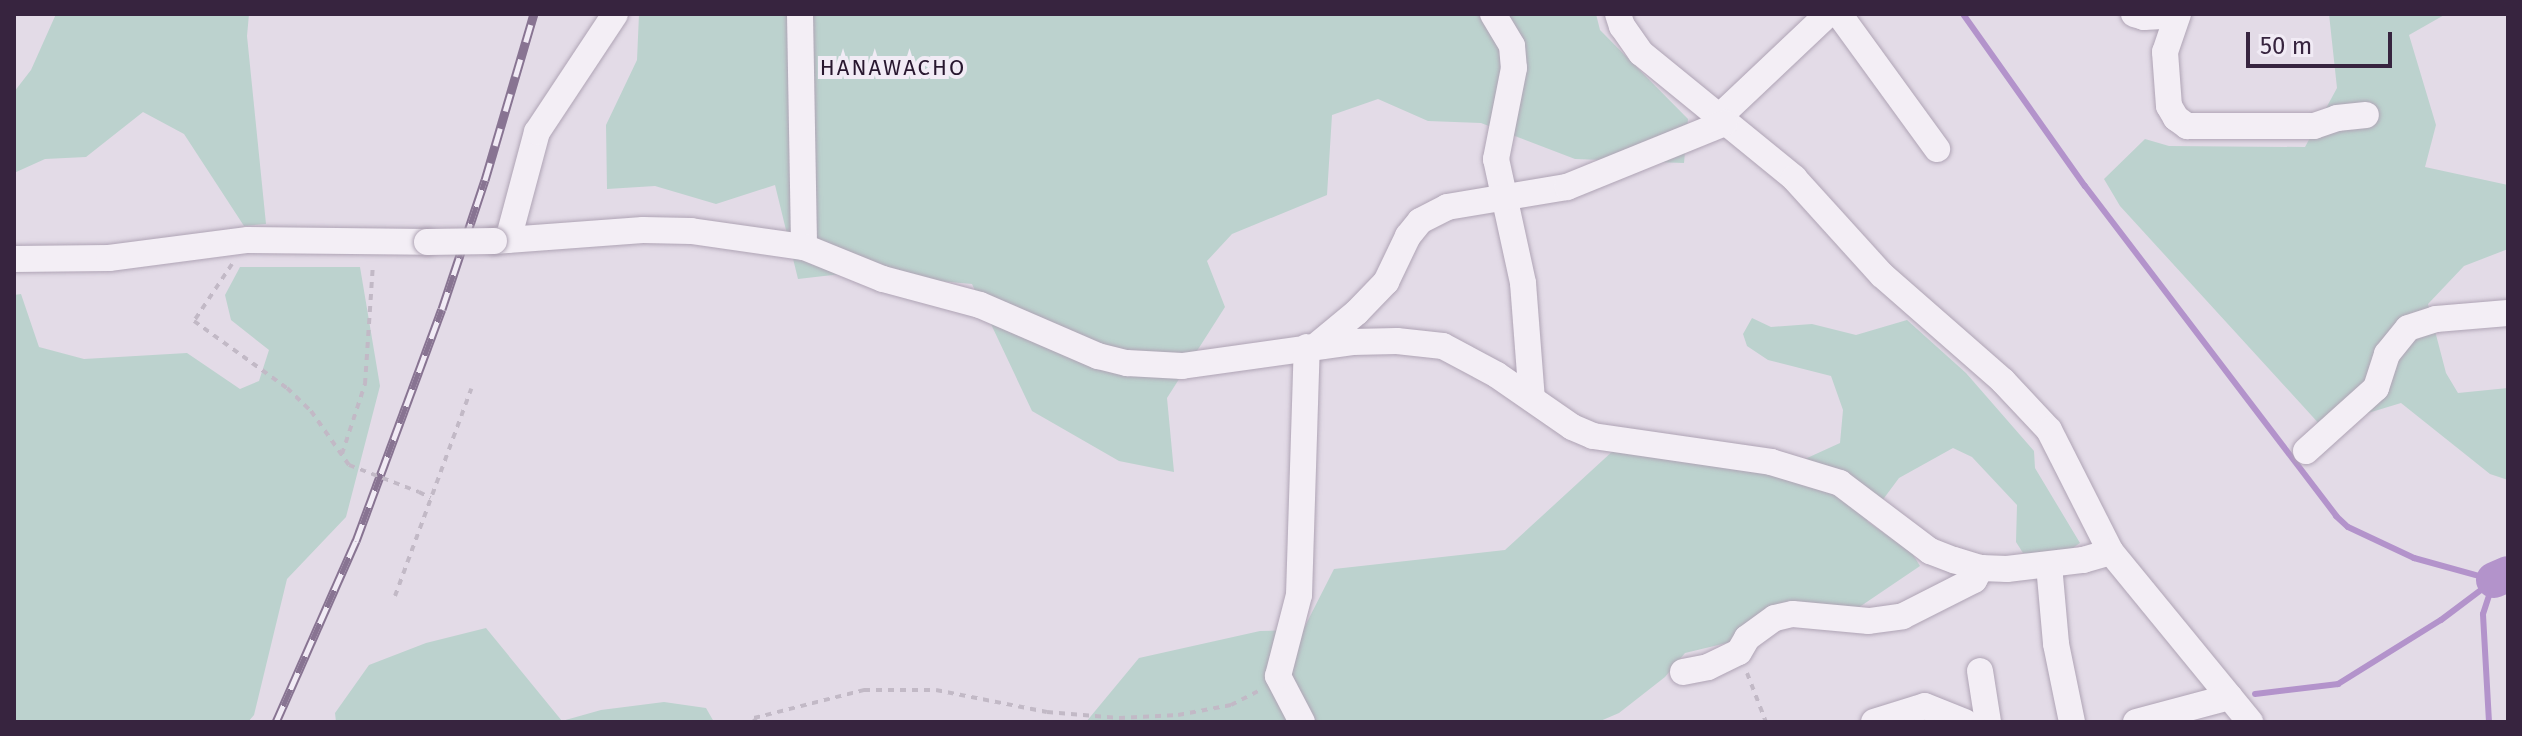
<!DOCTYPE html>
<style>
body{margin:0}
#map{position:relative;width:2522px;height:736px;overflow:hidden;background:#e3dbe7;font-family:"Fira Sans",sans-serif}
div>[style]{position:absolute}
[style*='--x']{left:calc(var(--x)*1px);top:calc(var(--y)*1px);width:calc(var(--w)*1px);rotate:calc(var(--a)*1deg)}
.green>*{inset:0;background:#bcd2ce}
.stream>*{height:6px;margin:-3px;padding:0 3px;transform-origin:3px;border-radius:3px;background:#b393cb}
.river>*{height:36px;margin:-18px;padding:0 18px;transform-origin:18px;border-radius:18px;background:#b393cb}
.path>*{height:4px;margin-top:-2px;transform-origin:0;background:repeating-linear-gradient(90deg,#c2b9c6 0 6px,transparent 0 12px)}
.roads{filter:drop-shadow(0 0 2px #afa4b5) drop-shadow(0 0 2px #afa4b5)}
.minor>*{height:26px;margin:-13px;padding:0 13px;transform-origin:13px;border-radius:13px;background:#f3eef5}
.rail>*{height:9px;margin-top:-4.5px;transform-origin:0;background:repeating-linear-gradient(90deg,#f1ebf5 0 18px,#887492 0 36px);box-sizing:border-box;border-block:2px solid #887492}
.path-bridge>*{height:4px;margin-top:-2px;transform-origin:0;background:repeating-linear-gradient(90deg,#c2b9c6 0 6px,transparent 0 12px)}
.bridges{filter:drop-shadow(0 0 2px #afa4b5) drop-shadow(0 0 2px #afa4b5)}
.minor-bridge>*{height:26px;margin:-13px;padding:0 13px;transform-origin:13px;border-radius:13px;background:#f3eef5}
span{translate:-50% -50%;white-space:nowrap;text-align:center;line-height:1.15;-webkit-text-stroke:8px #f1ebf5;paint-order:stroke}
.neighbourhood-label{font-size:22px;color:#28172f;letter-spacing:2px}
.frame{position:absolute;inset:0;border:16px solid #37243f;pointer-events:none}
.scale{position:absolute;left:2246px;top:32px;width:146px;height:36px;box-sizing:border-box;border:4px solid #37243f;border-top:0;padding-left:10px;font-size:24px;line-height:28px;white-space:nowrap;color:#37243f;-webkit-text-stroke:6px #f1ebf5;paint-order:stroke}
</style>
<div id="map">
<div class="green">
<i style="clip-path:polygon(56px 14px,249px 14px,247px 36px,266px 224px,244px 226px,184px 134px,143px 112px,86px 157px,45px 159px,14px 173px,14px 92px,31px 70px)"></i>
<i style="clip-path:polygon(639px 14px,1596px 14px,1600px 30px,1688px 119px,1684px 163px,1575px 159px,1481px 123px,1428px 121px,1378px 99px,1332px 115px,1327px 195px,1232px 234px,1207px 261px,1225px 307px,1167px 398px,1174px 472px,1119px 461px,1032px 411px,972px 284px,850px 273px,798px 279px,775px 185px,716px 204px,655px 186px,607px 189px,606px 125px,637px 60px)"></i>
<i style="clip-path:polygon(2329px 14px,2446px 14px,2409px 35px,2436px 125px,2425px 167px,2508px 185px,2508px 249px,2464px 266px,2428px 304px,2446px 373px,2458px 393px,2508px 388px,2508px 480px,2490px 474px,2401px 403px,2322px 427px,2120px 206px,2104px 179px,2145px 139px,2169px 146px,2305px 147px,2337px 88px)"></i>
<i style="clip-path:polygon(240px 267px,360px 267px,380px 386px,346px 517px,287px 579px,254px 715px,248px 722px,14px 722px,14px 295px,21px 294px,39px 347px,84px 359px,187px 353px,240px 389px,259px 381px,269px 350px,231px 320px,225px 295px)"></i>
<i style="clip-path:polygon(1752px 318px,1771px 327px,1812px 324px,1856px 335px,1907px 320px,1966px 373px,2034px 451px,2035px 468px,2080px 543px,2061px 556px,2023px 553px,2016px 542px,2017px 505px,1972px 457px,1953px 448px,1899px 478px,1867px 521px,1912px 553px,1920px 566px,1852px 612px,1771px 609px,1735px 641px,1685px 653px,1665px 677px,1619px 713px,1598px 722px,1086px 722px,1139px 658px,1260px 631px,1303px 630px,1334px 569px,1505px 550px,1615px 449px,1774px 473px,1840px 443px,1843px 410px,1831px 376px,1768px 360px,1747px 346px,1743px 334px)"></i>
<i style="clip-path:polygon(486px 628px,562px 721px,601px 710px,664px 702px,706px 708px,714px 722px,336px 722px,335px 713px,369px 665px,426px 643px)"></i>
</div>
<div class="stream">
<i style="--x:1963;--y:14;--w:211;--a:54.7"></i>
<i style="--x:2085;--y:186;--w:415;--a:52.7"></i>
<i style="--x:2336;--y:516;--w:16;--a:43"></i>
<i style="--x:2348;--y:527;--w:73;--a:25.2"></i>
<i style="--x:2414;--y:558;--w:83;--a:15.4"></i>
<i style="--x:2255;--y:694;--w:84;--a:-6.9"></i>
<i style="--x:2338;--y:684;--w:121;--a:-31.9"></i>
<i style="--x:2441;--y:620;--w:66;--a:-37"></i>
<i style="--x:2489;--y:722;--w:108;--a:-93.2"></i>
<i style="--x:2483;--y:614;--w:33;--a:-72"></i>
</div>
<div class="river">
<i style="--x:2494;--y:580;--w:15;--a:-23"></i>
</div>
<div class="path">
<i style="--x:232;--y:264;--w:69;--a:123.7"></i>
<i style="--x:194;--y:321;--w:115;--a:35.8"></i>
<i style="--x:287;--y:388;--w:33;--a:44"></i>
<i style="--x:311;--y:411;--w:66;--a:54.9"></i>
<i style="--x:342;--y:454;--w:74;--a:-71.8"></i>
<i style="--x:365;--y:384;--w:120;--a:-86.2"></i>
<i style="--x:419;--y:492;--w:13;--a:27"></i>
<i style="--x:395;--y:596;--w:221;--a:-69.8"></i>
<i style="--x:1747;--y:673;--w:53;--a:68.8"></i>
<i style="--x:756;--y:722;--w:4;--a:-117"></i>
<i style="--x:754;--y:718;--w:114;--a:-14.3"></i>
<i style="--x:864;--y:690;--w:72;--a:0"></i>
<i style="--x:936;--y:690;--w:113;--a:11.2"></i>
<i style="--x:1047;--y:712;--w:72;--a:4.8"></i>
<i style="--x:1119;--y:718;--w:59;--a:-2.9"></i>
<i style="--x:1178;--y:715;--w:54;--a:-10.7"></i>
<i style="--x:1231;--y:705;--w:34;--a:-27"></i>
</div>
<div class="roads">
<div class="minor">
<i style="--x:800;--y:14;--w:233;--a:89"></i>
<i style="--x:1493;--y:14;--w:37;--a:59"></i>
<i style="--x:1512;--y:46;--w:22;--a:85"></i>
<i style="--x:1514;--y:68;--w:93;--a:101.2"></i>
<i style="--x:1496;--y:159;--w:127;--a:77.7"></i>
<i style="--x:1523;--y:283;--w:116;--a:85.6"></i>
<i style="--x:1618;--y:14;--w:13;--a:72"></i>
<i style="--x:1622;--y:26;--w:33;--a:55"></i>
<i style="--x:1641;--y:53;--w:198;--a:39.2"></i>
<i style="--x:1794;--y:178;--w:131;--a:47.8"></i>
<i style="--x:1882;--y:275;--w:161;--a:41.2"></i>
<i style="--x:2003;--y:381;--w:67;--a:46.8"></i>
<i style="--x:2049;--y:430;--w:137;--a:63.1"></i>
<i style="--x:2111;--y:552;--w:220;--a:50.7"></i>
<i style="--x:1839;--y:14;--w:167;--a:54"></i>
<i style="--x:2134;--y:14;--w:10;--a:17"></i>
<i style="--x:2144;--y:17;--w:33;--a:-3"></i>
<i style="--x:2178;--y:14;--w:40;--a:108.9"></i>
<i style="--x:2165;--y:52;--w:54;--a:85.8"></i>
<i style="--x:2169;--y:106;--w:14;--a:60"></i>
<i style="--x:2176;--y:118;--w:14;--a:36"></i>
<i style="--x:2187;--y:126;--w:127;--a:0"></i>
<i style="--x:2314;--y:126;--w:24;--a:-19"></i>
<i style="--x:2337;--y:118;--w:29;--a:-6"></i>
<i style="--x:1718;--y:118;--w:151;--a:-43.4"></i>
<i style="--x:508;--y:240;--w:112;--a:-75"></i>
<i style="--x:537;--y:132;--w:141;--a:-56.5"></i>
<i style="--x:494;--y:241;--w:149;--a:-4.2"></i>
<i style="--x:643;--y:230;--w:48;--a:1.2"></i>
<i style="--x:691;--y:231;--w:114;--a:8.1"></i>
<i style="--x:804;--y:247;--w:85;--a:22.1"></i>
<i style="--x:883;--y:279;--w:100;--a:15"></i>
<i style="--x:980;--y:305;--w:129;--a:23.4"></i>
<i style="--x:1098;--y:356;--w:30;--a:14"></i>
<i style="--x:1127;--y:363;--w:55;--a:3.1"></i>
<i style="--x:1182;--y:366;--w:172;--a:-8"></i>
<i style="--x:1352;--y:342;--w:45;--a:-1.3"></i>
<i style="--x:1397;--y:341;--w:46;--a:6.2"></i>
<i style="--x:1443;--y:346;--w:61;--a:28.2"></i>
<i style="--x:1497;--y:375;--w:91;--a:34.7"></i>
<i style="--x:1572;--y:427;--w:23;--a:23"></i>
<i style="--x:1593;--y:436;--w:180;--a:8.3"></i>
<i style="--x:1771;--y:462;--w:72;--a:16.9"></i>
<i style="--x:1840;--y:483;--w:113;--a:37.1"></i>
<i style="--x:1930;--y:551;--w:26;--a:21"></i>
<i style="--x:1954;--y:560;--w:28;--a:17"></i>
<i style="--x:1981;--y:568;--w:26;--a:2"></i>
<i style="--x:2007;--y:569;--w:77;--a:-6.8"></i>
<i style="--x:2083;--y:560;--w:29;--a:-16"></i>
<i style="--x:14;--y:259;--w:95;--a:-0.6"></i>
<i style="--x:109;--y:258;--w:140;--a:-7.4"></i>
<i style="--x:248;--y:240;--w:179;--a:0.6"></i>
<i style="--x:1316;--y:346;--w:53;--a:-39.7"></i>
<i style="--x:1357;--y:312;--w:42;--a:-46"></i>
<i style="--x:1386;--y:282;--w:51;--a:-64.4"></i>
<i style="--x:1408;--y:236;--w:19;--a:-51"></i>
<i style="--x:1420;--y:221;--w:30;--a:-27"></i>
<i style="--x:1447;--y:207;--w:122;--a:-9.5"></i>
<i style="--x:1567;--y:187;--w:170;--a:-22.1"></i>
<i style="--x:2306;--y:451;--w:94;--a:-42"></i>
<i style="--x:2376;--y:388;--w:36;--a:-72"></i>
<i style="--x:2387;--y:354;--w:33;--a:-51"></i>
<i style="--x:2408;--y:328;--w:29;--a:-18"></i>
<i style="--x:2436;--y:319;--w:72;--a:-4.8"></i>
<i style="--x:2049;--y:565;--w:79;--a:84.9"></i>
<i style="--x:2056;--y:644;--w:80;--a:78.4"></i>
<i style="--x:1980;--y:671;--w:52;--a:81.1"></i>
<i style="--x:1683;--y:672;--w:25;--a:-11"></i>
<i style="--x:1708;--y:667;--w:34;--a:-26"></i>
<i style="--x:1739;--y:652;--w:16;--a:-60"></i>
<i style="--x:1747;--y:638;--w:34;--a:-36"></i>
<i style="--x:1775;--y:618;--w:18;--a:-13"></i>
<i style="--x:1793;--y:614;--w:76;--a:5.3"></i>
<i style="--x:1869;--y:621;--w:34;--a:-8"></i>
<i style="--x:1903;--y:616;--w:80;--a:-26.9"></i>
<i style="--x:1974;--y:580;--w:14;--a:-60"></i>
<i style="--x:1302;--y:722;--w:52;--a:-117.6"></i>
<i style="--x:1278;--y:676;--w:84;--a:-75.5"></i>
<i style="--x:1299;--y:595;--w:248;--a:-88.2"></i>
<i style="--x:1874;--y:722;--w:53;--a:-17.4"></i>
<i style="--x:1925;--y:706;--w:43;--a:21.8"></i>
<i style="--x:2136;--y:722;--w:97;--a:-14.9"></i>
</div>
</div>
<div class="rail">
<i style="--x:276;--y:722;--w:198;--a:-66.2"></i>
<i style="--x:356;--y:541;--w:247;--a:-69.7"></i>
<i style="--x:442;--y:309;--w:136;--a:-71.6"></i>
<i style="--x:485;--y:180;--w:173;--a:-73.6"></i>
</div>
<div class="path-bridge">
<i style="--x:349;--y:465;--w:75;--a:21.1"></i>
</div>
<div class="bridges">
<div class="minor-bridge">
<i style="--x:427;--y:242;--w:67;--a:-0.9"></i>
</div>
</div>
<div class="neighbourhood-label">
<span style="left:893px;top:68px">HANAWACHO</span>
</div>
<div class="frame"></div>
<div class="scale">50 m</div>
</div>
